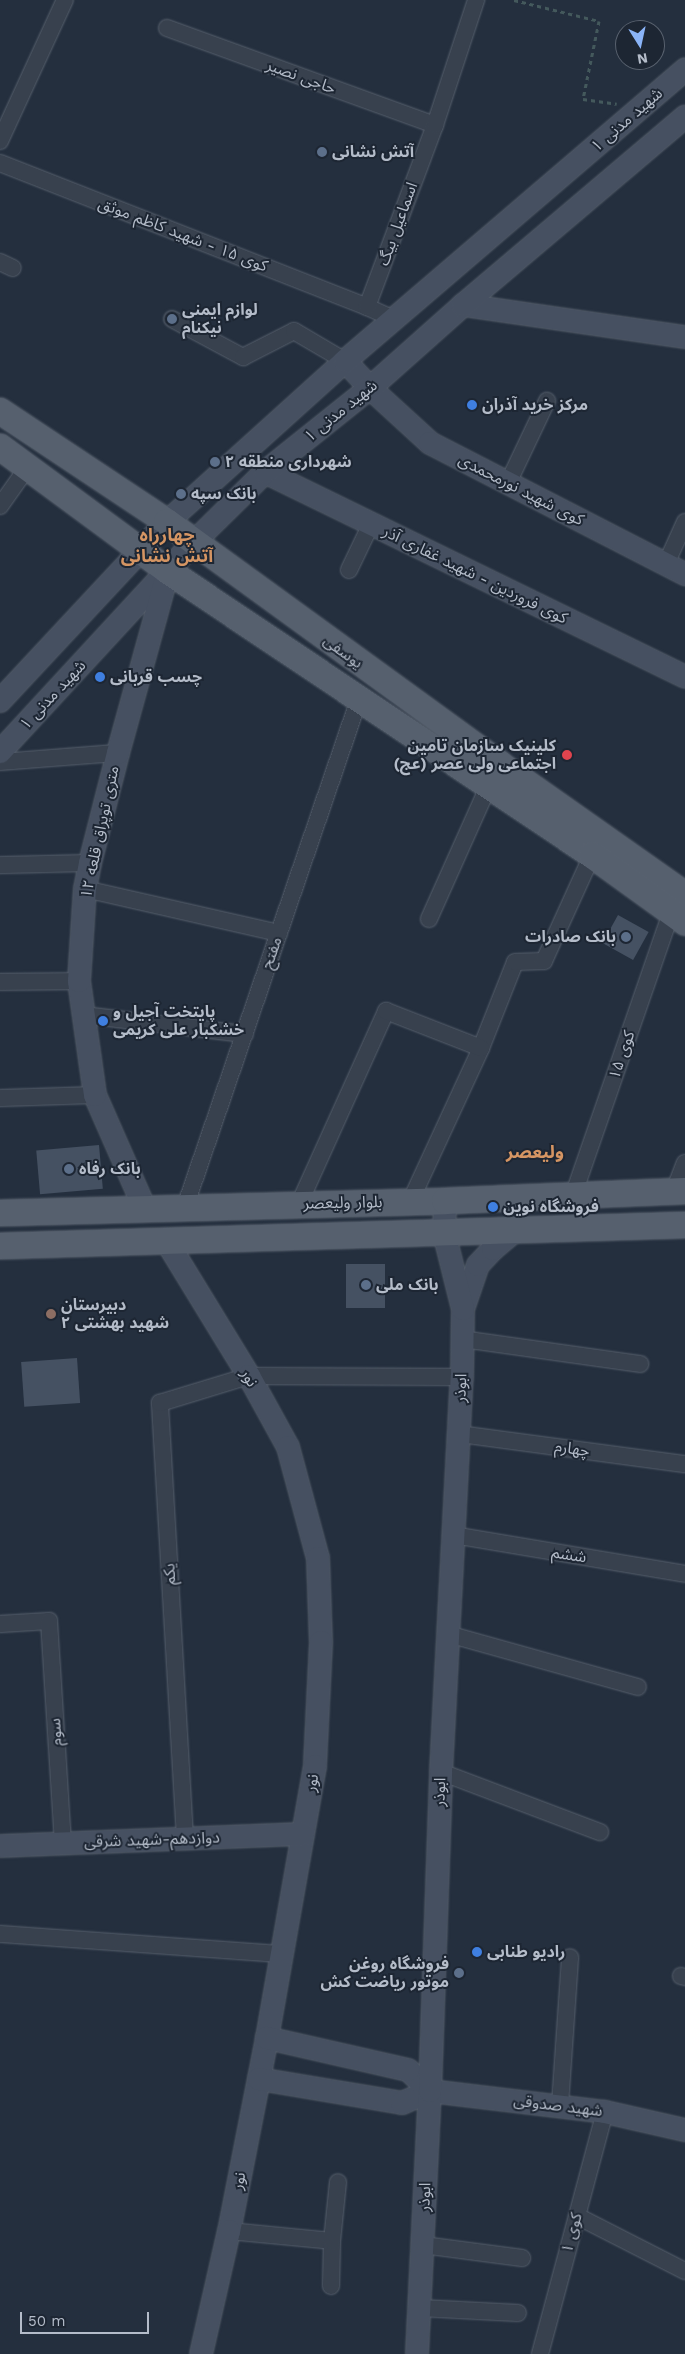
<!DOCTYPE html>
<meta charset="utf-8">
<style>
body{margin:0}
#map{position:relative;width:685px;height:2354px;overflow:hidden;background:#242f3e;font-family:"Work Sans","Noto Sans Arabic",sans-serif}
div>[style]{position:absolute}
[style*='--x']{left:calc(var(--x)*1px);top:calc(var(--y)*1px);width:calc(var(--w)*1px);rotate:calc(var(--a)*1deg)}
.building>*{inset:0;background:#455162;transform-origin:0 0}
.path>*{height:3px;margin-top:-1.5px;transform-origin:0;background:repeating-linear-gradient(90deg,#44595c 0 4px,transparent 0 8px)}
.roads{filter:drop-shadow(0 0 1px #565f6c) drop-shadow(0 0 1px #565f6c)}
.street>*{height:16px;margin:-8px;padding:0 8px;transform-origin:8px;border-radius:8px;background:#38414e}
.secondary>*{height:22px;margin:-11px;padding:0 11px;transform-origin:11px;border-radius:11px;background:#465061}
.primary>*{height:26px;margin:-13px;padding:0 13px;transform-origin:13px;border-radius:13px;background:#56606e}
.dots>*{width:14px;height:14px;translate:-50% -50%;box-sizing:border-box;border:2px solid #1d2633;border-radius:50%}
span{translate:-50% -50%;white-space:nowrap;text-align:center;line-height:1.15;-webkit-text-stroke:4px #1d2633;paint-order:stroke}
.street-label{font-size:16px;color:#b4bcc9}
.poi-label{font-size:16px;color:#b4bcc9;font-weight:700}
.left{translate:0 -50%;text-align:left}
.right{translate:-100% -50%;text-align:right}
.neighbourhood-label{font-size:18px;color:#d59563;font-weight:700}
.north{position:absolute;left:615px;top:20px;width:50px;height:50px;box-sizing:border-box;background:#1d2633;border:1px solid #59626f;border-radius:50%;rotate:170deg;font-size:14px;font-weight:700;line-height:20px;text-align:center;color:#b4bcc9}
.north::after{content:'';display:block;margin:auto;width:18px;height:22px;background:#8ab4f8;clip-path:polygon(50% 0,100% 100%,50% 72%,0 100%)}
.scale{position:absolute;left:20px;top:2312px;width:129px;height:22px;box-sizing:border-box;border:2px solid #b4bcc9;border-top:0;padding-left:6px;font-size:15px;line-height:18px;white-space:nowrap;color:#b4bcc9;-webkit-text-stroke:4px #1d2633;paint-order:stroke}
</style>
<div id="map">
<div class="building">
<i style="left:618px;top:915px;width:35px;height:32px;rotate:29deg"></i>
<i style="left:99px;top:1145px;width:44px;height:63px;rotate:85deg"></i>
<i style="left:346px;top:1264px;width:39px;height:44px"></i>
<i style="left:77px;top:1358px;width:45px;height:56px;rotate:86deg"></i>
</div>
<div class="path">
<i style="--x:514;--y:0;--w:88;--a:13.9"></i>
<i style="--x:599;--y:21;--w:80;--a:101.6"></i>
<i style="--x:583;--y:99;--w:34;--a:8"></i>
</div>
<div class="roads">
<div class="street">
<i style="--x:167;--y:28;--w:285;--a:19.9"></i>
<i style="--x:0;--y:141;--w:155;--a:-65.3"></i>
<i style="--x:0;--y:163;--w:394;--a:21.4"></i>
<i style="--x:0;--y:262;--w:14;--a:25"></i>
<i style="--x:172;--y:319;--w:81;--a:28.2"></i>
<i style="--x:243;--y:357;--w:57;--a:-27"></i>
<i style="--x:294;--y:331;--w:59;--a:30.5"></i>
<i style="--x:394;--y:319;--w:30;--a:-156"></i>
<i style="--x:367;--y:307;--w:194;--a:-69.5"></i>
<i style="--x:435;--y:125;--w:132;--a:-71.8"></i>
<i style="--x:508;--y:483;--w:91;--a:-64.6"></i>
<i style="--x:0;--y:506;--w:47;--a:-54.6"></i>
<i style="--x:666;--y:564;--w:46;--a:-65.7"></i>
<i style="--x:349;--y:570;--w:51;--a:-64.4"></i>
<i style="--x:0;--y:762;--w:118;--a:-4.4"></i>
<i style="--x:0;--y:865;--w:90;--a:-1.3"></i>
<i style="--x:85;--y:889;--w:199;--a:12.8"></i>
<i style="--x:429;--y:919;--w:145;--a:-65.9"></i>
<i style="--x:0;--y:982;--w:79;--a:-0.7"></i>
<i style="--x:83;--y:1015;--w:163;--a:6.7"></i>
<i style="--x:0;--y:1098;--w:95;--a:-1.8"></i>
<i style="--x:674;--y:1191;--w:30;--a:-69"></i>
<i style="--x:573;--y:1196;--w:299;--a:-70.9"></i>
<i style="--x:410;--y:1202;--w:170;--a:-65.2"></i>
<i style="--x:481;--y:1048;--w:92;--a:-68.4"></i>
<i style="--x:515;--y:962;--w:29;--a:-2"></i>
<i style="--x:544;--y:961;--w:116;--a:-65.6"></i>
<i style="--x:299;--y:1204;--w:212;--a:-65.7"></i>
<i style="--x:386;--y:1011;--w:102;--a:21.3"></i>
<i style="--x:185;--y:1207;--w:537;--a:-71.09"></i>
<i style="--x:462;--y:1339;--w:180;--a:8"></i>
<i style="--x:459;--y:1434;--w:228;--a:7.6"></i>
<i style="--x:453;--y:1535;--w:235;--a:9.5"></i>
<i style="--x:0;--y:1624;--w:49;--a:-3.5"></i>
<i style="--x:49;--y:1621;--w:223;--a:86.4"></i>
<i style="--x:448;--y:1634;--w:197;--a:15.6"></i>
<i style="--x:441;--y:1772;--w:170;--a:20.7"></i>
<i style="--x:185;--y:1838;--w:436;--a:-93.3"></i>
<i style="--x:160;--y:1403;--w:93;--a:-16.9"></i>
<i style="--x:249;--y:1376;--w:213;--a:0.3"></i>
<i style="--x:0;--y:1934;--w:283;--a:4.1"></i>
<i style="--x:681;--y:1976;--w:4;--a:14"></i>
<i style="--x:560;--y:2105;--w:148;--a:-86.1"></i>
<i style="--x:577;--y:2216;--w:121;--a:27"></i>
<i style="--x:229;--y:2231;--w:103;--a:5.5"></i>
<i style="--x:423;--y:2245;--w:100;--a:7.5"></i>
<i style="--x:331;--y:2286;--w:45;--a:-88.7"></i>
<i style="--x:332;--y:2241;--w:59;--a:-84.2"></i>
<i style="--x:420;--y:2308;--w:98;--a:2.9"></i>
<i style="--x:540;--y:2354;--w:251;--a:-75"></i>
</div>
<div class="secondary">
<i style="--x:463;--y:305;--w:224;--a:8.2"></i>
<i style="--x:345;--y:361;--w:37;--a:47"></i>
<i style="--x:370;--y:388;--w:81;--a:42.5"></i>
<i style="--x:430;--y:443;--w:287;--a:27.2"></i>
<i style="--x:265;--y:472;--w:467;--a:26"></i>
<i style="--x:0;--y:701;--w:245;--a:-47"></i>
<i style="--x:167;--y:522;--w:240;--a:-42.1"></i>
<i style="--x:345;--y:361;--w:448;--a:-40.6"></i>
<i style="--x:0;--y:752;--w:284;--a:-47.3"></i>
<i style="--x:193;--y:543;--w:101;--a:-44.6"></i>
<i style="--x:265;--y:472;--w:134;--a:-38.7"></i>
<i style="--x:370;--y:388;--w:125;--a:-41.7"></i>
<i style="--x:463;--y:305;--w:291;--a:-40.3"></i>
<i style="--x:145;--y:1209;--w:124;--a:-113.7"></i>
<i style="--x:95;--y:1095;--w:115;--a:-98"></i>
<i style="--x:79;--y:981;--w:92;--a:-86.3"></i>
<i style="--x:85;--y:889;--w:26;--a:-79"></i>
<i style="--x:90;--y:863;--w:114;--a:-75.7"></i>
<i style="--x:118;--y:753;--w:185;--a:-74.6"></i>
<i style="--x:165;--y:1239;--w:161;--a:58.5"></i>
<i style="--x:249;--y:1376;--w:81;--a:61.2"></i>
<i style="--x:288;--y:1447;--w:115;--a:74.9"></i>
<i style="--x:318;--y:1558;--w:84;--a:88"></i>
<i style="--x:321;--y:1642;--w:124;--a:92.8"></i>
<i style="--x:315;--y:1766;--w:276;--a:100"></i>
<i style="--x:267;--y:2038;--w:197;--a:101.1"></i>
<i style="--x:229;--y:2231;--w:126;--a:102.8"></i>
<i style="--x:463;--y:1309;--w:46;--a:-71.2"></i>
<i style="--x:478;--y:1265;--w:22;--a:-47"></i>
<i style="--x:493;--y:1249;--w:33;--a:-40"></i>
<i style="--x:0;--y:1846;--w:303;--a:-2.3"></i>
<i style="--x:259;--y:2079;--w:145;--a:9.5"></i>
<i style="--x:402;--y:2103;--w:30;--a:-23"></i>
<i style="--x:430;--y:2091;--w:30;--a:-136"></i>
<i style="--x:408;--y:2070;--w:145;--a:-167.2"></i>
<i style="--x:430;--y:2091;--w:176;--a:6.8"></i>
<i style="--x:605;--y:2112;--w:82;--a:12.7"></i>
<i style="--x:417;--y:2354;--w:263;--a:-87.2"></i>
<i style="--x:430;--y:2091;--w:319;--a:-88"></i>
<i style="--x:441;--y:1772;--w:396;--a:-87"></i>
<i style="--x:462;--y:1377;--w:68;--a:-89.2"></i>
<i style="--x:463;--y:1309;--w:78;--a:-104"></i>
<i style="--x:444;--y:1233;--w:32;--a:-88"></i>
</div>
<div class="primary">
<i style="--x:0;--y:411;--w:201;--a:33.6"></i>
<i style="--x:167;--y:522;--w:413;--a:36"></i>
<i style="--x:501;--y:765;--w:225;--a:35.2"></i>
<i style="--x:0;--y:447;--w:209;--a:36.4"></i>
<i style="--x:168;--y:571;--w:510;--a:33.81"></i>
<i style="--x:592;--y:855;--w:115;--a:35.8"></i>
<i style="--x:0;--y:1213;--w:445;--a:-1.5"></i>
<i style="--x:445;--y:1201;--w:240;--a:-2.4"></i>
<i style="--x:0;--y:1246;--w:685;--a:-1.76"></i>
</div>
</div>
<div class="dots">
<i style="left:322px;top:152px;background:#5c6f8a"></i>
<i style="left:172px;top:319px;background:#5c6f8a"></i>
<i style="left:472px;top:405px;background:#3f7fe0"></i>
<i style="left:215px;top:462px;background:#5c6f8a"></i>
<i style="left:181px;top:494px;background:#5c6f8a"></i>
<i style="left:100px;top:677px;background:#3f7fe0"></i>
<i style="left:567px;top:755px;background:#e0444e"></i>
<i style="left:626px;top:937px;background:#5c6f8a"></i>
<i style="left:103px;top:1021px;background:#3f7fe0"></i>
<i style="left:69px;top:1169px;background:#5c6f8a"></i>
<i style="left:493px;top:1207px;background:#3f7fe0"></i>
<i style="left:366px;top:1285px;background:#5c6f8a"></i>
<i style="left:51px;top:1314px;background:#8d6e63"></i>
<i style="left:477px;top:1952px;background:#3f7fe0"></i>
<i style="left:459px;top:1973px;background:#5c6f8a"></i>
</div>
<div class="street-label">
<span style="left:301px;top:77px;rotate:20deg">حاجی نصیر</span>
<span style="left:627px;top:120px;rotate:-41deg">شهید مدنی ۱</span>
<span style="left:398px;top:224px;rotate:-70deg">اسماعیل بیگ</span>
<span style="left:183px;top:235px;rotate:21deg">کوی ۱۵ - شهید کاظم موثق</span>
<span style="left:341px;top:411px;rotate:-39deg">شهید مدنی ۱</span>
<span style="left:521px;top:490px;rotate:27deg">کوی شهید نورمحمدی</span>
<span style="left:475px;top:575px;rotate:26deg">کوی فروردین - شهید غفاری آذر</span>
<span style="left:343px;top:652px;rotate:36deg">یوسفی</span>
<span style="left:53px;top:695px;rotate:-47deg">شهید مدنی ۱</span>
<span style="left:100px;top:832px;rotate:-78deg">۱۲ متری توپراق قلعه</span>
<span style="left:272px;top:953px;rotate:-71deg">مفتح</span>
<span style="left:622px;top:1055px;rotate:-71deg">کوی ۱۵</span>
<span style="left:343px;top:1203px;rotate:-1deg">بلوار ولیعصر</span>
<span style="left:249px;top:1378px;rotate:60deg">نور</span>
<span style="left:461px;top:1388px;rotate:-88deg">ابوذر</span>
<span style="left:572px;top:1449px;rotate:8deg">چهارم</span>
<span style="left:569px;top:1555px;rotate:9deg">ششم</span>
<span style="left:170px;top:1574px;rotate:-93deg">یکم</span>
<span style="left:56px;top:1732px;rotate:-93deg">سوم</span>
<span style="left:312px;top:1783px;rotate:-80deg">نور</span>
<span style="left:440px;top:1792px;rotate:-88deg">ابوذر</span>
<span style="left:152px;top:1840px;rotate:-2deg">دوازدهم-شهید شرقی</span>
<span style="left:558px;top:2106px;rotate:7deg">شهید صدوقی</span>
<span style="left:239px;top:2181px;rotate:-79deg">نور</span>
<span style="left:425px;top:2197px;rotate:-88deg">ابوذر</span>
<span style="left:572px;top:2233px;rotate:-75deg">کوی ۱</span>
</div>
<div class="poi-label">
<span class="left" style="left:332px;top:152px">آتش نشانی</span>
<span class="left" style="left:182px;top:319px">لوازم ایمنی<br>نیکنام</span>
<span class="left" style="left:482px;top:405px">مرکز خرید آذران</span>
<span class="left" style="left:225px;top:462px">شهرداری منطقه ۲</span>
<span class="left" style="left:191px;top:494px">بانک سپه</span>
<span class="left" style="left:110px;top:677px">چسب قربانی</span>
<span class="right" style="left:556px;top:755px">کلینیک سازمان تامین<br>اجتماعی ولی عصر (عج)</span>
<span class="right" style="left:616px;top:937px">بانک صادرات</span>
<span class="left" style="left:113px;top:1021px">پایتخت آجیل و<br>خشکبار علی کریمی</span>
<span class="left" style="left:79px;top:1169px">بانک رفاه</span>
<span class="left" style="left:503px;top:1207px">فروشگاه نوین</span>
<span class="left" style="left:376px;top:1285px">بانک ملی</span>
<span class="left" style="left:61px;top:1314px">دبیرستان<br>شهید بهشتی ۲</span>
<span class="left" style="left:487px;top:1952px">رادیو طنابی</span>
<span class="right" style="left:449px;top:1973px">فروشگاه روغن<br>موتور ریاضت کش</span>
</div>
<div class="neighbourhood-label">
<span style="left:167px;top:546px">چهارراه<br>آتش نشانی</span>
<span style="left:535px;top:1152px">ولیعصر</span>
</div>
<div class="north">N</div>
<div class="scale">50 m</div>
</div>
